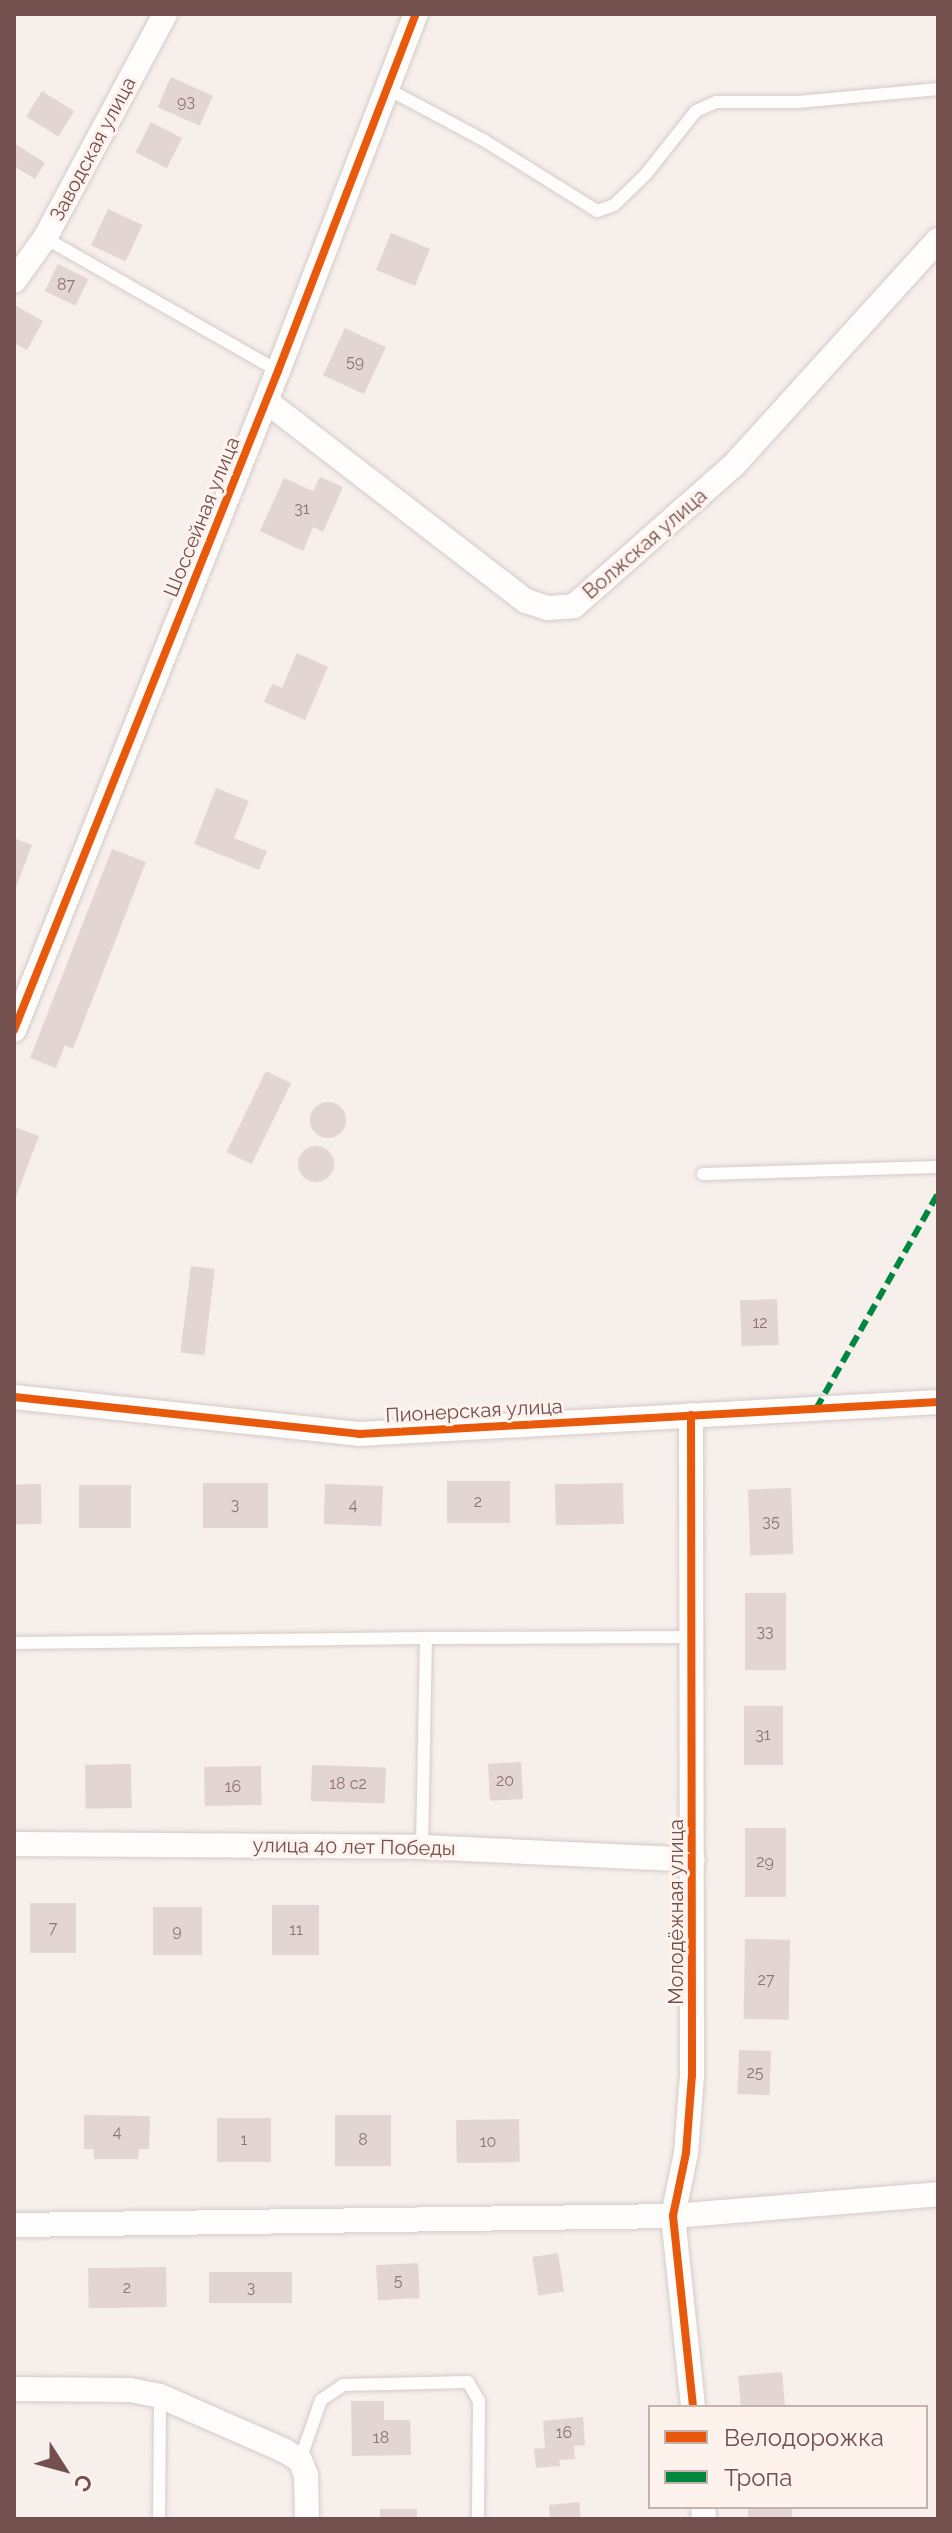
<!DOCTYPE html>
<meta charset="utf-8">
<style>
body{margin:0}
#map{position:relative;width:952px;height:2533px;overflow:hidden;background:#f6efeb;font-family:Raleway,sans-serif}
div>[style]{position:absolute}
[style*='--x']{left:calc(var(--x)*1px);top:calc(var(--y)*1px);width:calc(var(--w)*1px);rotate:calc(var(--a)*1deg)}
.building>*{inset:0;background:#e3d5d3;transform-origin:0 0}
.round{border-radius:50%}
.roads{filter:drop-shadow(0 0 2px #d5cbc8) drop-shadow(0 0 2px #d5cbc8)}
.service>*{height:12px;margin:-6px;padding:0 6px;transform-origin:6px;border-radius:6px;background:#fefdfc}
.minor>*{height:24px;margin:-12px;padding:0 12px;transform-origin:12px;border-radius:12px;background:#fefdfc}
.quiet>*{height:6px;margin-top:-3px;transform-origin:0;background:repeating-linear-gradient(90deg,#00873e 0 12px,transparent 0 18px)}
.cycleway>*{height:8px;margin:-4px;padding:0 4px;transform-origin:4px;border-radius:4px;background:#e8590c}
span{translate:-50% -50%;white-space:nowrap;text-align:center;line-height:1.15;-webkit-text-stroke:6px #fef2ed;paint-order:stroke}
.number-label{font-size:16px;color:#917371}
.number-label span{-webkit-text-stroke-width:0}
.street-label{font-size:20px;color:#734f4d}
.frame{position:absolute;inset:0;border:16px solid #734f4d;pointer-events:none}
.legend{position:absolute;left:648px;top:2405px;width:280px;height:104px;box-sizing:border-box;background:#fef2ed;border:2px solid #c6b1ad;margin:0;padding:10px 14px;list-style:none;font-size:24px;color:#734f4d}
.legend li{display:flex;align-items:center;gap:16px;height:40px}
.legend b{width:40px;border:2px solid #c6b1ad}
.north{position:absolute;left:24px;top:2429px;width:80px;height:80px;-webkit-text-stroke:6px #fef2ed;paint-order:stroke;rotate:126deg;font-size:22px;font-weight:700;line-height:32px;text-align:center;color:#734f4d}
.north::after{content:'';display:block;margin:auto;width:28px;height:36px;background:#734f4d;clip-path:polygon(50% 0,100% 100%,50% 72%,0 100%)}
</style>
<div id="map">
<div class="building">
<i style="left:171px;top:77px;width:46px;height:33px;rotate:24deg"></i>
<i style="left:42px;top:91px;width:38px;height:30px;rotate:32deg"></i>
<i style="left:151px;top:122px;width:35px;height:34px;rotate:27deg"></i>
<i style="clip-path:polygon(14px 143px,45px 163px,35px 179px,14px 166px)"></i>
<i style="left:108px;top:209px;width:38px;height:40px;rotate:25deg"></i>
<i style="left:391px;top:233px;width:42px;height:40px;rotate:22deg"></i>
<i style="left:58px;top:264px;width:34px;height:30px;rotate:26deg"></i>
<i style="clip-path:polygon(14px 305px,43px 321px,27px 350px,14px 343px)"></i>
<i style="left:345px;top:328px;width:45px;height:52px;rotate:25deg"></i>
<i style="clip-path:polygon(320px 477px,343px 487px,323px 532px,313px 527px,303px 551px,260px 531px,284px 478px,313px 491px)"></i>
<i style="clip-path:polygon(297px 653px,328px 667px,305px 720px,264px 702px,272px 684px,282px 688px)"></i>
<i style="clip-path:polygon(216px 788px,249px 801px,234px 838px,267px 851px,259px 870px,194px 844px)"></i>
<i style="clip-path:polygon(14px 838px,32px 845px,14px 893px)"></i>
<i style="clip-path:polygon(112px 849px,146px 862px,73px 1049px,65px 1045px,56px 1068px,30px 1058px)"></i>
<i style="left:266px;top:1071px;width:28px;height:90px;rotate:26deg"></i>
<i class="round" style="left:310px;top:1102px;width:36px;height:36px"></i>
<i style="clip-path:polygon(14px 1127px,39px 1136px,14px 1202px)"></i>
<i class="round" style="left:298px;top:1146px;width:36px;height:36px"></i>
<i style="left:191px;top:1266px;width:24px;height:87px;rotate:7deg"></i>
<i style="left:777px;top:1299px;width:46px;height:37px;rotate:88deg"></i>
<i style="left:447px;top:1481px;width:63px;height:42px"></i>
<i style="left:203px;top:1483px;width:65px;height:45px"></i>
<i style="left:623px;top:1483px;width:41px;height:68px;rotate:89deg"></i>
<i style="left:41px;top:1484px;width:40px;height:27px;rotate:89deg"></i>
<i style="left:325px;top:1484px;width:58px;height:40px;rotate:2deg"></i>
<i style="left:79px;top:1485px;width:52px;height:43px"></i>
<i style="left:791px;top:1488px;width:66px;height:43px;rotate:88deg"></i>
<i style="left:745px;top:1593px;width:41px;height:77px"></i>
<i style="left:744px;top:1706px;width:39px;height:59px"></i>
<i style="left:521px;top:1762px;width:37px;height:33px;rotate:87deg"></i>
<i style="left:131px;top:1764px;width:44px;height:46px;rotate:89deg"></i>
<i style="left:312px;top:1765px;width:74px;height:36px;rotate:2deg"></i>
<i style="left:261px;top:1766px;width:39px;height:57px;rotate:89deg"></i>
<i style="left:745px;top:1828px;width:41px;height:69px"></i>
<i style="left:30px;top:1903px;width:46px;height:50px"></i>
<i style="left:272px;top:1905px;width:47px;height:50px"></i>
<i style="left:153px;top:1907px;width:49px;height:48px"></i>
<i style="left:745px;top:1939px;width:45px;height:80px;rotate:1deg"></i>
<i style="left:739px;top:2050px;width:32px;height:44px;rotate:2deg"></i>
<i style="clip-path:polygon(84px 2115px,150px 2116px,149px 2149px,139px 2149px,138px 2159px,94px 2159px,94px 2149px,84px 2149px)"></i>
<i style="left:335px;top:2115px;width:56px;height:51px"></i>
<i style="left:217px;top:2118px;width:54px;height:44px"></i>
<i style="left:519px;top:2119px;width:43px;height:63px;rotate:89deg"></i>
<i style="left:558px;top:2253px;width:39px;height:26px;rotate:81deg"></i>
<i style="left:418px;top:2263px;width:35px;height:42px;rotate:87deg"></i>
<i style="left:166px;top:2267px;width:40px;height:78px;rotate:89deg"></i>
<i style="left:292px;top:2272px;width:31px;height:83px;rotate:90deg"></i>
<i style="left:782px;top:2372px;width:35px;height:44px;rotate:85deg"></i>
<i style="clip-path:polygon(351px 2401px,384px 2401px,384px 2420px,410px 2420px,411px 2455px,352px 2456px)"></i>
<i style="clip-path:polygon(583px 2417px,585px 2445px,574px 2446px,575px 2459px,559px 2460px,560px 2466px,536px 2468px,534px 2449px,545px 2448px,543px 2421px)"></i>
<i style="clip-path:polygon(579px 2502px,581px 2519px,550px 2519px,549px 2505px)"></i>
<i style="left:748px;top:2507px;width:44px;height:12px"></i>
<i style="left:417px;top:2509px;width:10px;height:37px;rotate:90deg"></i>
</div>
<div class="roads">
<div class="service">
<i style="--x:388;--y:89;--w:110;--a:28.2"></i>
<i style="--x:485;--y:141;--w:132;--a:32"></i>
<i style="--x:597;--y:211;--w:18;--a:-19"></i>
<i style="--x:614;--y:205;--w:45;--a:-44.1"></i>
<i style="--x:646;--y:174;--w:80;--a:-51.6"></i>
<i style="--x:696;--y:111;--w:22;--a:-24"></i>
<i style="--x:716;--y:102;--w:82;--a:0"></i>
<i style="--x:798;--y:102;--w:141;--a:-5.3"></i>
<i style="--x:45;--y:238;--w:268;--a:29.7"></i>
<i style="--x:703;--y:1174;--w:235;--a:-1.7"></i>
<i style="--x:426;--y:1638;--w:266;--a:-0.2"></i>
<i style="--x:14;--y:1643;--w:412;--a:-0.7"></i>
<i style="--x:426;--y:1638;--w:209;--a:91.1"></i>
<i style="--x:300;--y:2460;--w:64;--a:-70.7"></i>
<i style="--x:321;--y:2400;--w:27;--a:-34"></i>
<i style="--x:343;--y:2385;--w:125;--a:-1.4"></i>
<i style="--x:468;--y:2382;--w:22;--a:60"></i>
<i style="--x:479;--y:2401;--w:118;--a:90.5"></i>
<i style="--x:159;--y:2519;--w:123;--a:-89.5"></i>
</div>
<div class="minor">
<i style="--x:14;--y:281;--w:53;--a:-54.2"></i>
<i style="--x:45;--y:238;--w:254;--a:-61.8"></i>
<i style="--x:266;--y:401;--w:328;--a:37.6"></i>
<i style="--x:526;--y:601;--w:23;--a:18"></i>
<i style="--x:548;--y:608;--w:26;--a:-4"></i>
<i style="--x:574;--y:606;--w:212;--a:-41.4"></i>
<i style="--x:733;--y:466;--w:305;--a:-47.8"></i>
<i style="--x:14;--y:1030;--w:710;--a:-68.17"></i>
<i style="--x:278;--y:371;--w:383;--a:-68.9"></i>
<i style="--x:14;--y:1397;--w:347;--a:6.1"></i>
<i style="--x:359;--y:1434;--w:580;--a:-3.16"></i>
<i style="--x:691;--y:1415;--w:660;--a:89.91"></i>
<i style="--x:692;--y:2075;--w:78;--a:94.4"></i>
<i style="--x:686;--y:2153;--w:64;--a:101.7"></i>
<i style="--x:673;--y:2216;--w:192;--a:84"></i>
<i style="--x:14;--y:1844;--w:408;--a:0.4"></i>
<i style="--x:422;--y:1847;--w:271;--a:2.7"></i>
<i style="--x:14;--y:2225;--w:659;--a:-0.78"></i>
<i style="--x:673;--y:2216;--w:266;--a:-4.7"></i>
<i style="--x:14;--y:2389;--w:116;--a:0.5"></i>
<i style="--x:130;--y:2390;--w:31;--a:11"></i>
<i style="--x:160;--y:2396;--w:137;--a:23.7"></i>
<i style="--x:285;--y:2451;--w:17;--a:31"></i>
<i style="--x:300;--y:2460;--w:16;--a:68"></i>
<i style="--x:306;--y:2475;--w:44;--a:88.7"></i>
<i style="--x:703;--y:2507;--w:12;--a:85"></i>
</div>
</div>
<div class="quiet">
<i style="--x:816;--y:1409;--w:248;--a:-60.5"></i>
</div>
<div class="cycleway">
<i style="--x:14;--y:1030;--w:710;--a:-68.17"></i>
<i style="--x:278;--y:371;--w:383;--a:-68.9"></i>
<i style="--x:14;--y:1397;--w:347;--a:6.1"></i>
<i style="--x:359;--y:1434;--w:580;--a:-3.16"></i>
<i style="--x:691;--y:1415;--w:660;--a:89.91"></i>
<i style="--x:692;--y:2075;--w:78;--a:94.4"></i>
<i style="--x:686;--y:2153;--w:64;--a:101.7"></i>
<i style="--x:673;--y:2216;--w:192;--a:84"></i>
</div>
<div class="number-label">
<span style="left:186px;top:102px">93</span>
<span style="left:66px;top:285px">87</span>
<span style="left:355px;top:362px">59</span>
<span style="left:302px;top:509px">31</span>
<span style="left:760px;top:1323px">12</span>
<span style="left:478px;top:1502px">2</span>
<span style="left:235px;top:1505px">3</span>
<span style="left:353px;top:1505px">4</span>
<span style="left:771px;top:1522px">35</span>
<span style="left:765px;top:1632px">33</span>
<span style="left:763px;top:1735px">31</span>
<span style="left:505px;top:1781px">20</span>
<span style="left:348px;top:1784px">18 с2</span>
<span style="left:233px;top:1787px">16</span>
<span style="left:765px;top:1862px">29</span>
<span style="left:53px;top:1928px">7</span>
<span style="left:296px;top:1930px">11</span>
<span style="left:177px;top:1931px">9</span>
<span style="left:766px;top:1980px">27</span>
<span style="left:755px;top:2073px">25</span>
<span style="left:117px;top:2132px">4</span>
<span style="left:244px;top:2140px">1</span>
<span style="left:363px;top:2140px">8</span>
<span style="left:488px;top:2142px">10</span>
<span style="left:398px;top:2281px">5</span>
<span style="left:127px;top:2288px">2</span>
<span style="left:251px;top:2288px">3</span>
<span style="left:564px;top:2433px">16</span>
<span style="left:381px;top:2438px">18</span>
</div>
<div class="street-label">
<span style="left:93px;top:149px;rotate:-62deg">Заводская улица</span>
<span style="left:202px;top:517px;rotate:-68deg">Шоссейная улица</span>
<span style="left:645px;top:544px;rotate:-41deg">Волжская улица</span>
<span style="left:474px;top:1411px;rotate:-3deg">Пионерская улица</span>
<span style="left:354px;top:1847px;rotate:1deg">улица 40 лет Победы</span>
<span style="left:676px;top:1912px;rotate:-90deg">Молодёжная улица</span>
</div>
<div class="frame"></div>
<ul class="legend">
<li><b style="height:10px;background:#e8590c"></b>Велодорожка</li>
<li><b style="height:10px;background:#00873e"></b>Тропа</li>
</ul>
<div class="north">С</div>
</div>
